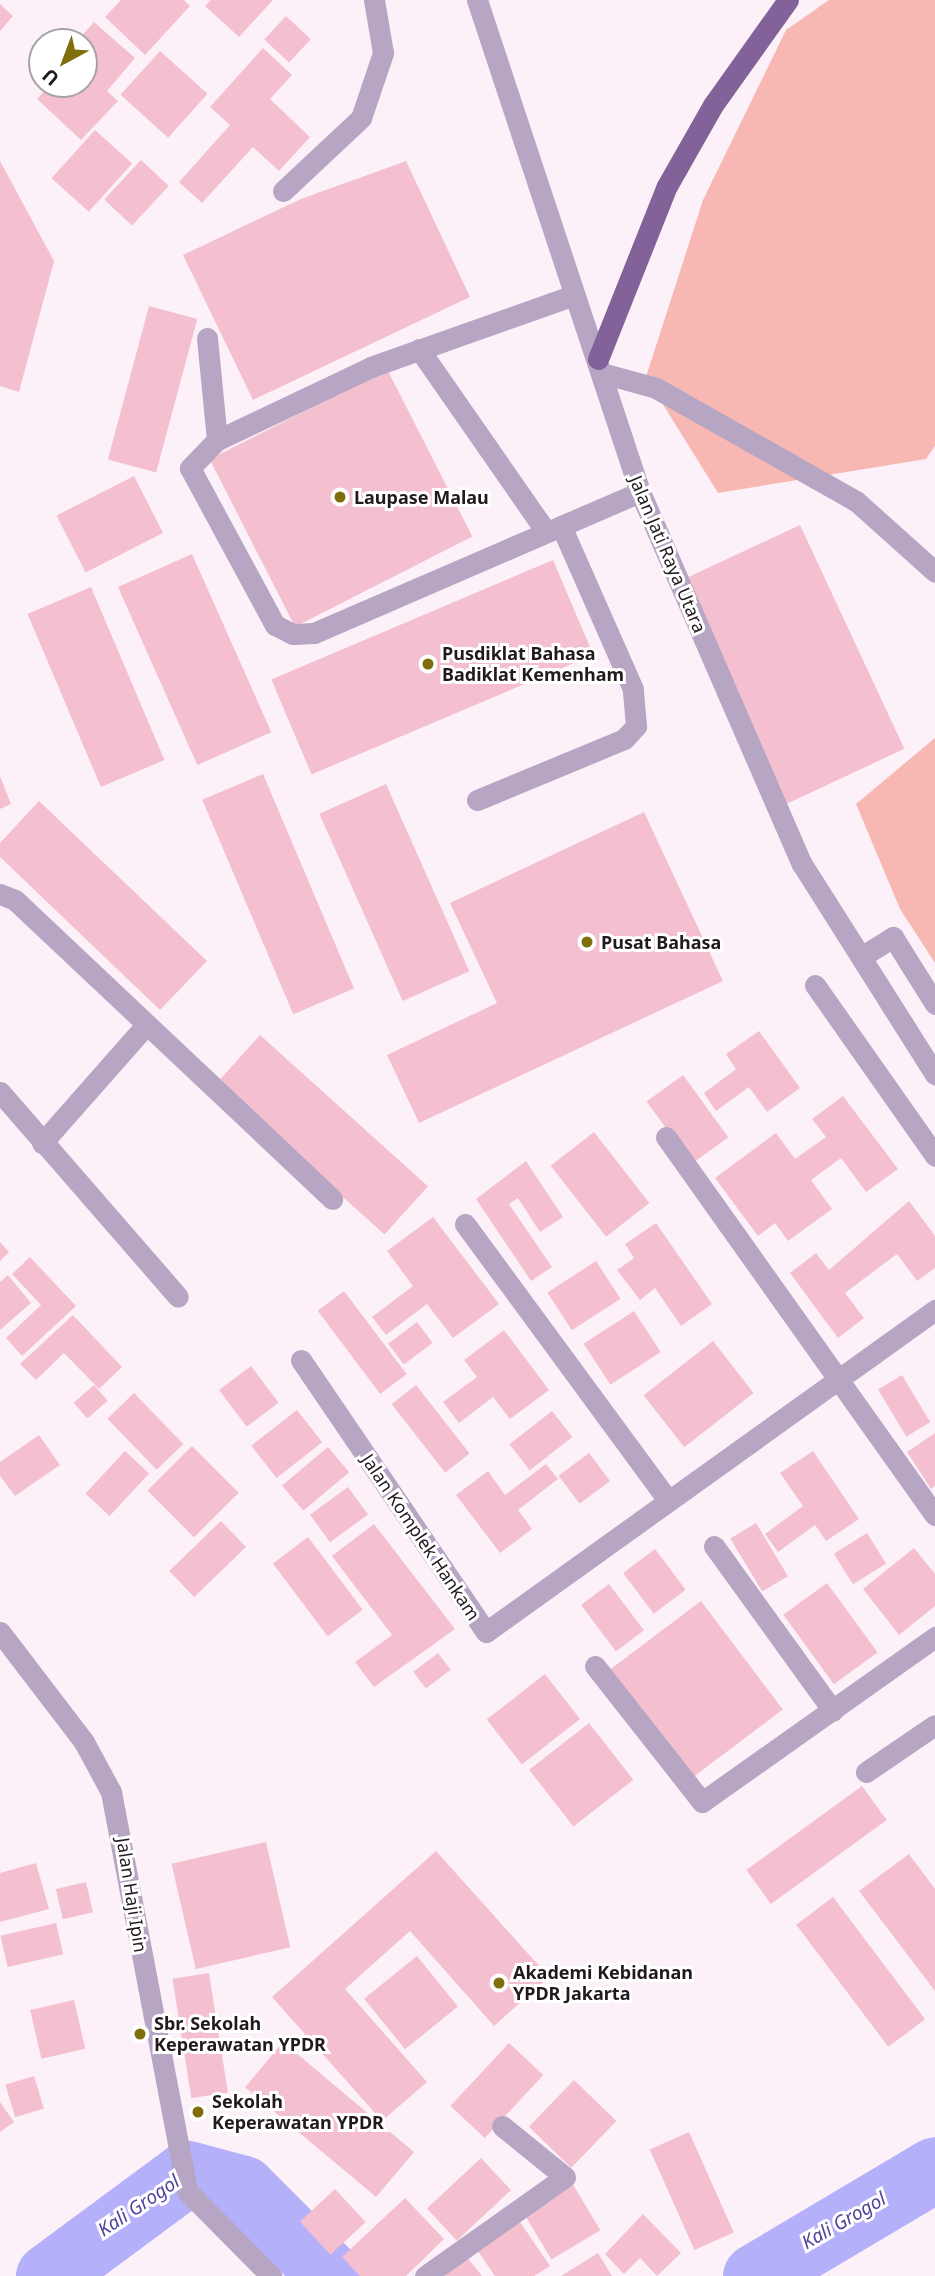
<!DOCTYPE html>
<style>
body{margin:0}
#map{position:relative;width:935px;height:2276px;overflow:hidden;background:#fcf1f9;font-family:"Noto Sans",sans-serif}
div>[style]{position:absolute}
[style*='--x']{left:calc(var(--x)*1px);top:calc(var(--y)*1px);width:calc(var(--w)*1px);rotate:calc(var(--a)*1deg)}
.green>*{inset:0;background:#f7b8b3}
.river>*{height:65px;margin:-32.5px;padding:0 32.5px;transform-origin:32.5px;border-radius:32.5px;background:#b4b0fa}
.building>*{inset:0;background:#f4c0cf;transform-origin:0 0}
.minor>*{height:21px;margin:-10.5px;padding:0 10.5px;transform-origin:10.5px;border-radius:10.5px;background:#b7a5c4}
.major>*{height:21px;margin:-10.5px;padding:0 10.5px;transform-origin:10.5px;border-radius:10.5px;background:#826298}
.dots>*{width:19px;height:19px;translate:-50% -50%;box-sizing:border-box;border:4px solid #fff;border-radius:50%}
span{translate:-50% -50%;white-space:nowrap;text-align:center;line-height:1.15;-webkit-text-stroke:6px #fff;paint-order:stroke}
.poi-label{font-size:18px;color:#22191f;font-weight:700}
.left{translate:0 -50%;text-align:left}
.street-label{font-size:18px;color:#22191f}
.water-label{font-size:19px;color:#51449a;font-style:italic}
.north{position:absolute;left:28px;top:28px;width:70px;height:70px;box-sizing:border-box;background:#fff;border:2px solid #a7a3a5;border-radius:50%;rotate:221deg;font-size:19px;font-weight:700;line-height:28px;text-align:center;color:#22191f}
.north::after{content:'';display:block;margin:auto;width:24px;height:32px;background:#7f6e0a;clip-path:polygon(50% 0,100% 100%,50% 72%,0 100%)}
</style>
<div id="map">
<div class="green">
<i style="clip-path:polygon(829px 0,935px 0,935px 446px,926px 459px,718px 493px,646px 377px,703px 200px,786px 30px)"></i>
<i style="clip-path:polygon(935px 738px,935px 963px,900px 909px,856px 804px)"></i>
</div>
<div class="river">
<i style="--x:48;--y:2276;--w:173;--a:-36.5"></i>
<i style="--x:187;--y:2173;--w:58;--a:15"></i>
<i style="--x:243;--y:2188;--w:124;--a:45"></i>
<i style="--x:755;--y:2276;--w:209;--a:-30.7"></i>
</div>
<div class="building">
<i style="clip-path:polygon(121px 0,184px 0,190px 6px,145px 55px,105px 17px)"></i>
<i style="clip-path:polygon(211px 0,273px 0,239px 37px,205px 6px)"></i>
<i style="clip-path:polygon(0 4px,13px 16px,0 31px)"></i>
<i style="left:286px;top:16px;width:34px;height:32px;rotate:43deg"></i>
<i style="clip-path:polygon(94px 22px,135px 58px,107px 91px,118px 101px,81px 140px,37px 99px,51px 84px,84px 84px,84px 42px,76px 42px)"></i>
<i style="clip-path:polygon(263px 48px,292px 75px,270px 99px,310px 137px,279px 171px,253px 147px,202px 203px,179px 182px,230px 125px,210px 107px)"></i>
<i style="left:160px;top:51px;width:64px;height:59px;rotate:42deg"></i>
<i style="left:95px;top:130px;width:50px;height:65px;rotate:42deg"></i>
<i style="left:141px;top:160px;width:38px;height:54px;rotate:43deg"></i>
<i style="clip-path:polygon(0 161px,54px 261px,19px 392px,0 386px)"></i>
<i style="clip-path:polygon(406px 161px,470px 297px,253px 400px,183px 255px,301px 199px)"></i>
<i style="left:149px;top:306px;width:50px;height:159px;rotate:15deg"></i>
<i style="left:387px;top:369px;width:188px;height:199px;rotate:63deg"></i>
<i style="left:134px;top:476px;width:64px;height:87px;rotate:63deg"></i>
<i style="left:800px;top:525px;width:247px;height:132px;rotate:65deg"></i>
<i style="left:192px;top:554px;width:195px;height:81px;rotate:66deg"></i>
<i style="left:553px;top:560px;width:103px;height:306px;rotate:67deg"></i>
<i style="left:91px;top:587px;width:188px;height:69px;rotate:67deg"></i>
<i style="left:263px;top:774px;width:233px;height:66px;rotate:67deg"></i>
<i style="clip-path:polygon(0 776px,11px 804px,0 809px)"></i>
<i style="left:386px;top:784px;width:205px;height:73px;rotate:66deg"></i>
<i style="clip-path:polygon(39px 801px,207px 961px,160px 1010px,0 857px,0 843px)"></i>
<i style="clip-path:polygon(644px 812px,723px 981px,419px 1123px,387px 1055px,497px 1003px,450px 903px)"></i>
<i style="clip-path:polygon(759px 1031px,800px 1088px,767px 1112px,749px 1087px,716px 1111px,704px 1093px,736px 1069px,726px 1054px)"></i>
<i style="left:260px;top:1035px;width:226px;height:65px;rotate:42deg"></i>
<i style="left:683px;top:1075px;width:77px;height:45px;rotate:54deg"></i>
<i style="clip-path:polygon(843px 1096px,898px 1169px,866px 1192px,841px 1158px,811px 1180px,832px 1209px,788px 1241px,775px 1223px,758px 1236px,715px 1178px,776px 1133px,795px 1159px,826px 1137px,812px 1119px)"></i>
<i style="left:594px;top:1132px;width:90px;height:55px;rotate:52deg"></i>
<i style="clip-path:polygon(526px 1161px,563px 1217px,540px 1232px,518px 1198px,509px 1204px,552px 1267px,531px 1281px,476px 1199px)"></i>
<i style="clip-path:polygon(909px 1201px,935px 1236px,935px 1268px,917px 1281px,897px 1254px,845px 1293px,864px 1318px,838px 1338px,790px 1273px,816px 1253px,829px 1270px)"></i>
<i style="clip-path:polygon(433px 1217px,499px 1304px,453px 1338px,427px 1304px,386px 1335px,372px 1317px,413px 1286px,387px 1251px)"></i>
<i style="clip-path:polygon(656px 1223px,712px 1304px,681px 1326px,655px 1288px,640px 1300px,617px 1270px,634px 1258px,625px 1244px)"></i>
<i style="clip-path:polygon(0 1242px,9px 1252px,0 1261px)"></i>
<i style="clip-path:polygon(30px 1257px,76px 1306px,22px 1356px,6px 1338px,41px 1305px,12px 1274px)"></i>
<i style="left:596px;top:1261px;width:45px;height:58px;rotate:57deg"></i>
<i style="clip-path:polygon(8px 1275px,31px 1303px,0 1330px,0 1282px)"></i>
<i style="left:344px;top:1291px;width:104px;height:33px;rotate:53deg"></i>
<i style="left:634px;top:1311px;width:49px;height:60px;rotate:57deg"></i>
<i style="clip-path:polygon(73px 1315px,122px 1367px,99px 1389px,64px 1353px,36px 1380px,20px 1364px)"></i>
<i style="left:417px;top:1322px;width:26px;height:36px;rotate:53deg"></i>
<i style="clip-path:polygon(504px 1330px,549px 1390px,510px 1419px,493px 1397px,459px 1423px,443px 1402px,477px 1377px,464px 1360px)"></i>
<i style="left:713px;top:1341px;width:66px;height:88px;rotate:52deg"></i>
<i style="left:251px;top:1366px;width:46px;height:40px;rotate:53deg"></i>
<i style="left:902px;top:1375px;width:55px;height:28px;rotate:59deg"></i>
<i style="left:94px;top:1385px;width:21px;height:27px;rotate:49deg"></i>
<i style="left:416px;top:1385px;width:87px;height:31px;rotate:52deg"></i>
<i style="left:134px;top:1393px;width:71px;height:37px;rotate:46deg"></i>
<i style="left:297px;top:1410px;width:41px;height:58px;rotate:52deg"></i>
<i style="left:552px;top:1411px;width:33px;height:54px;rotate:52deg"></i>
<i style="clip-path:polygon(935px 1433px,935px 1486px,931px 1489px,907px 1452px)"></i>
<i style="clip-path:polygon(39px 1435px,60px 1465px,15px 1496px,0 1476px,0 1462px)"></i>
<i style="left:192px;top:1446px;width:66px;height:63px;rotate:45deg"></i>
<i style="left:328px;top:1447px;width:33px;height:60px;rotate:50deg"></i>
<i style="left:125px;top:1451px;width:33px;height:58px;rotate:43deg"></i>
<i style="clip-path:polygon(813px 1451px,859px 1519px,826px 1541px,815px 1525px,778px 1552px,765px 1534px,803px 1506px,780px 1473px)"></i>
<i style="left:589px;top:1453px;width:35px;height:38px;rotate:53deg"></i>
<i style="clip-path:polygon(546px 1464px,558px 1479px,518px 1510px,532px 1529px,500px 1553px,456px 1495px,488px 1471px,505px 1495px)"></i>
<i style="left:348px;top:1487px;width:34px;height:47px;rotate:54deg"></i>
<i style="left:221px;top:1521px;width:36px;height:72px;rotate:46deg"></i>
<i style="left:756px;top:1523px;width:62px;height:30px;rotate:59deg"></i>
<i style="clip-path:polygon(374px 1524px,455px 1629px,374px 1687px,355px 1662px,392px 1635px,332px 1556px)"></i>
<i style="left:867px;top:1533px;width:36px;height:39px;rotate:58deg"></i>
<i style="left:308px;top:1537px;width:91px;height:44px;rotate:53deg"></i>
<i style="clip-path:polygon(914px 1548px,935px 1574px,935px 1606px,899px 1635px,863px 1589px)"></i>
<i style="left:655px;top:1549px;width:51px;height:40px;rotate:53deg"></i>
<i style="left:827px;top:1583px;width:86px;height:54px;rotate:54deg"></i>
<i style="left:609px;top:1584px;width:58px;height:35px;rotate:53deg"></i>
<i style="left:701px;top:1601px;width:136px;height:113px;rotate:53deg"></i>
<i style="left:438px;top:1653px;width:21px;height:31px;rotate:53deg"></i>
<i style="left:545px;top:1674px;width:57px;height:74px;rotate:52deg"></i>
<i style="left:589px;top:1723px;width:72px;height:76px;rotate:52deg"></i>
<i style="left:862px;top:1786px;width:42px;height:143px;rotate:54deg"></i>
<i style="left:266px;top:1842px;width:108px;height:97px;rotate:77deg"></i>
<i style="clip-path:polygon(436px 1851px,549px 1977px,494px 2026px,410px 1931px,345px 1989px,427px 2082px,382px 2121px,272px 1997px)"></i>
<i style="clip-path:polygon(909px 1854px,935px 1889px,935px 1991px,859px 1891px)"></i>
<i style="clip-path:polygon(36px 1863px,49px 1909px,0 1922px,0 1873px)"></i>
<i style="left:86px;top:1882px;width:31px;height:31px;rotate:77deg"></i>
<i style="left:833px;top:1897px;width:153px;height:46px;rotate:53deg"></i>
<i style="left:56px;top:1923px;width:32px;height:57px;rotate:77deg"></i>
<i style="left:417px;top:1956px;width:65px;height:68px;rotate:51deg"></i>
<i style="left:209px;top:1973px;width:121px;height:37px;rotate:81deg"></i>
<i style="left:74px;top:2000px;width:50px;height:45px;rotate:77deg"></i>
<i style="left:283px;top:2042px;width:171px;height:59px;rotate:40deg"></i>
<i style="left:509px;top:2043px;width:47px;height:86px;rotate:43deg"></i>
<i style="left:34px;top:2076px;width:34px;height:30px;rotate:73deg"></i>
<i style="left:574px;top:2080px;width:59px;height:65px;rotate:44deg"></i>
<i style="clip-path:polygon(0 2102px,14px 2122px,0 2132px)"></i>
<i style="left:689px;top:2132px;width:110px;height:43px;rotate:66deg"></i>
<i style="left:481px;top:2158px;width:44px;height:74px;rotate:47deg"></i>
<i style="left:572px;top:2183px;width:55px;height:57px;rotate:59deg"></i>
<i style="left:335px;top:2189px;width:45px;height:48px;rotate:47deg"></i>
<i style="clip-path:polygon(405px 2198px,444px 2239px,406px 2276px,360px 2276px,342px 2257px)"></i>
<i style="clip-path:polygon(643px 2214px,681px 2253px,657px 2276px,640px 2258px,624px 2274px,605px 2254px)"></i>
<i style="clip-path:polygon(516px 2216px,550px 2266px,534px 2276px,495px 2276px,473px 2244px)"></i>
<i style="clip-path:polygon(598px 2253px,612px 2276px,561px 2276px)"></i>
<i style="clip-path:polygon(467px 2257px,482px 2276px,446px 2276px,445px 2274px)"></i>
</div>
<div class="minor">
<i style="--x:477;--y:0;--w:518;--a:71.67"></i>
<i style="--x:640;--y:492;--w:406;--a:66.5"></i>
<i style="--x:802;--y:864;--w:249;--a:57.7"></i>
<i style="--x:283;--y:191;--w:107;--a:-43.1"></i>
<i style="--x:361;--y:118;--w:69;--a:-71.3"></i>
<i style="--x:383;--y:53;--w:54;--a:-99.6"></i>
<i style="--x:574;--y:295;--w:215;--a:160.5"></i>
<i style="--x:371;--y:367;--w:170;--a:154.6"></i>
<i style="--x:217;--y:440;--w:39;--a:134"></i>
<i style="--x:190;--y:468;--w:179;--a:61.6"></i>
<i style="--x:275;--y:625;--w:20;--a:27"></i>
<i style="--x:293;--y:634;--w:21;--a:-3"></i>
<i style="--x:314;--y:633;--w:355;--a:-23.4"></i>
<i style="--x:207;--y:338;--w:102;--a:84.4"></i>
<i style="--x:419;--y:349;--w:219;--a:55.2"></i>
<i style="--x:602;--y:373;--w:56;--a:15.5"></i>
<i style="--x:656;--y:388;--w:230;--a:29.5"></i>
<i style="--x:856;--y:501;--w:106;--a:41.9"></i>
<i style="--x:477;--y:800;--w:159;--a:-22.5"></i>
<i style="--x:624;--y:739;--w:18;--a:-47"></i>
<i style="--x:636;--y:726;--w:37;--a:-95"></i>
<i style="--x:633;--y:689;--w:178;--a:-113.8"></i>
<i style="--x:0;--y:894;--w:16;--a:22"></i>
<i style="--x:15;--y:900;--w:436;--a:43.3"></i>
<i style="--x:861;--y:957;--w:38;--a:-32"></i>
<i style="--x:893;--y:937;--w:79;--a:57.9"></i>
<i style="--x:815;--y:985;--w:209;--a:54.9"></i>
<i style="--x:0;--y:1092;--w:271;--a:49"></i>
<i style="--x:666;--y:1137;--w:464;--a:54.6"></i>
<i style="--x:42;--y:1143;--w:157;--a:-48.6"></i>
<i style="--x:465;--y:1224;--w:340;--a:53.7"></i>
<i style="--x:301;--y:1360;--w:329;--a:55.8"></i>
<i style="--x:486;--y:1632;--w:553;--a:-35.65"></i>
<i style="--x:714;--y:1546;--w:203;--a:54.2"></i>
<i style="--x:0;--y:1632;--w:138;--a:52.6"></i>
<i style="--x:84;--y:1742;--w:57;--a:61.6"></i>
<i style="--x:111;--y:1792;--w:406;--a:79.2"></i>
<i style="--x:187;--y:2191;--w:120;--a:45.3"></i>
<i style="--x:595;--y:1666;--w:173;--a:51.8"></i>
<i style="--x:702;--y:1802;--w:286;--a:-35.3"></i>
<i style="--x:866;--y:1772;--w:83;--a:-34.3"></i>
<i style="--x:425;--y:2276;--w:171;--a:-35.3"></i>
<i style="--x:565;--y:2177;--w:81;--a:-141"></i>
</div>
<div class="major">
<i style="--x:598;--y:359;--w:186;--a:-68.3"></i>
<i style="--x:667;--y:186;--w:93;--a:-60.4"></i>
<i style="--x:713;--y:105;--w:129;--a:-54.5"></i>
</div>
<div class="dots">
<i style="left:340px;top:497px;background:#7f6e0a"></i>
<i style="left:428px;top:664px;background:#7f6e0a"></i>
<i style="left:587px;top:942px;background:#7f6e0a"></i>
<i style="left:499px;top:1983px;background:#7f6e0a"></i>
<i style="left:140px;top:2034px;background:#7f6e0a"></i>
<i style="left:198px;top:2112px;background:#7f6e0a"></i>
</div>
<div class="poi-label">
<span class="left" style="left:354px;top:497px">Laupase Malau</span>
<span class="left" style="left:442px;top:664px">Pusdiklat Bahasa<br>Badiklat Kemenham</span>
<span class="left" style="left:601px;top:942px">Pusat Bahasa</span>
<span class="left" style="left:513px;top:1983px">Akademi Kebidanan<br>YPDR Jakarta</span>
<span class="left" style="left:154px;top:2034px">Sbr. Sekolah<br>Keperawatan YPDR</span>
<span class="left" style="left:212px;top:2112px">Sekolah<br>Keperawatan YPDR</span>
</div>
<div class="street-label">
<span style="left:668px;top:554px;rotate:67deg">Jalan Jati Raya Utara</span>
<span style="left:421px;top:1537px;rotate:56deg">Jalan Komplek Hankam</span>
<span style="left:132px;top:1895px;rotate:81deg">Jalan Haji Ipin</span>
</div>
<div class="water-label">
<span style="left:139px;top:2206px;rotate:-34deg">Kali Grogol</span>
<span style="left:844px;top:2221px;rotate:-30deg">Kali Grogol</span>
</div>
<div class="north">U</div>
</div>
